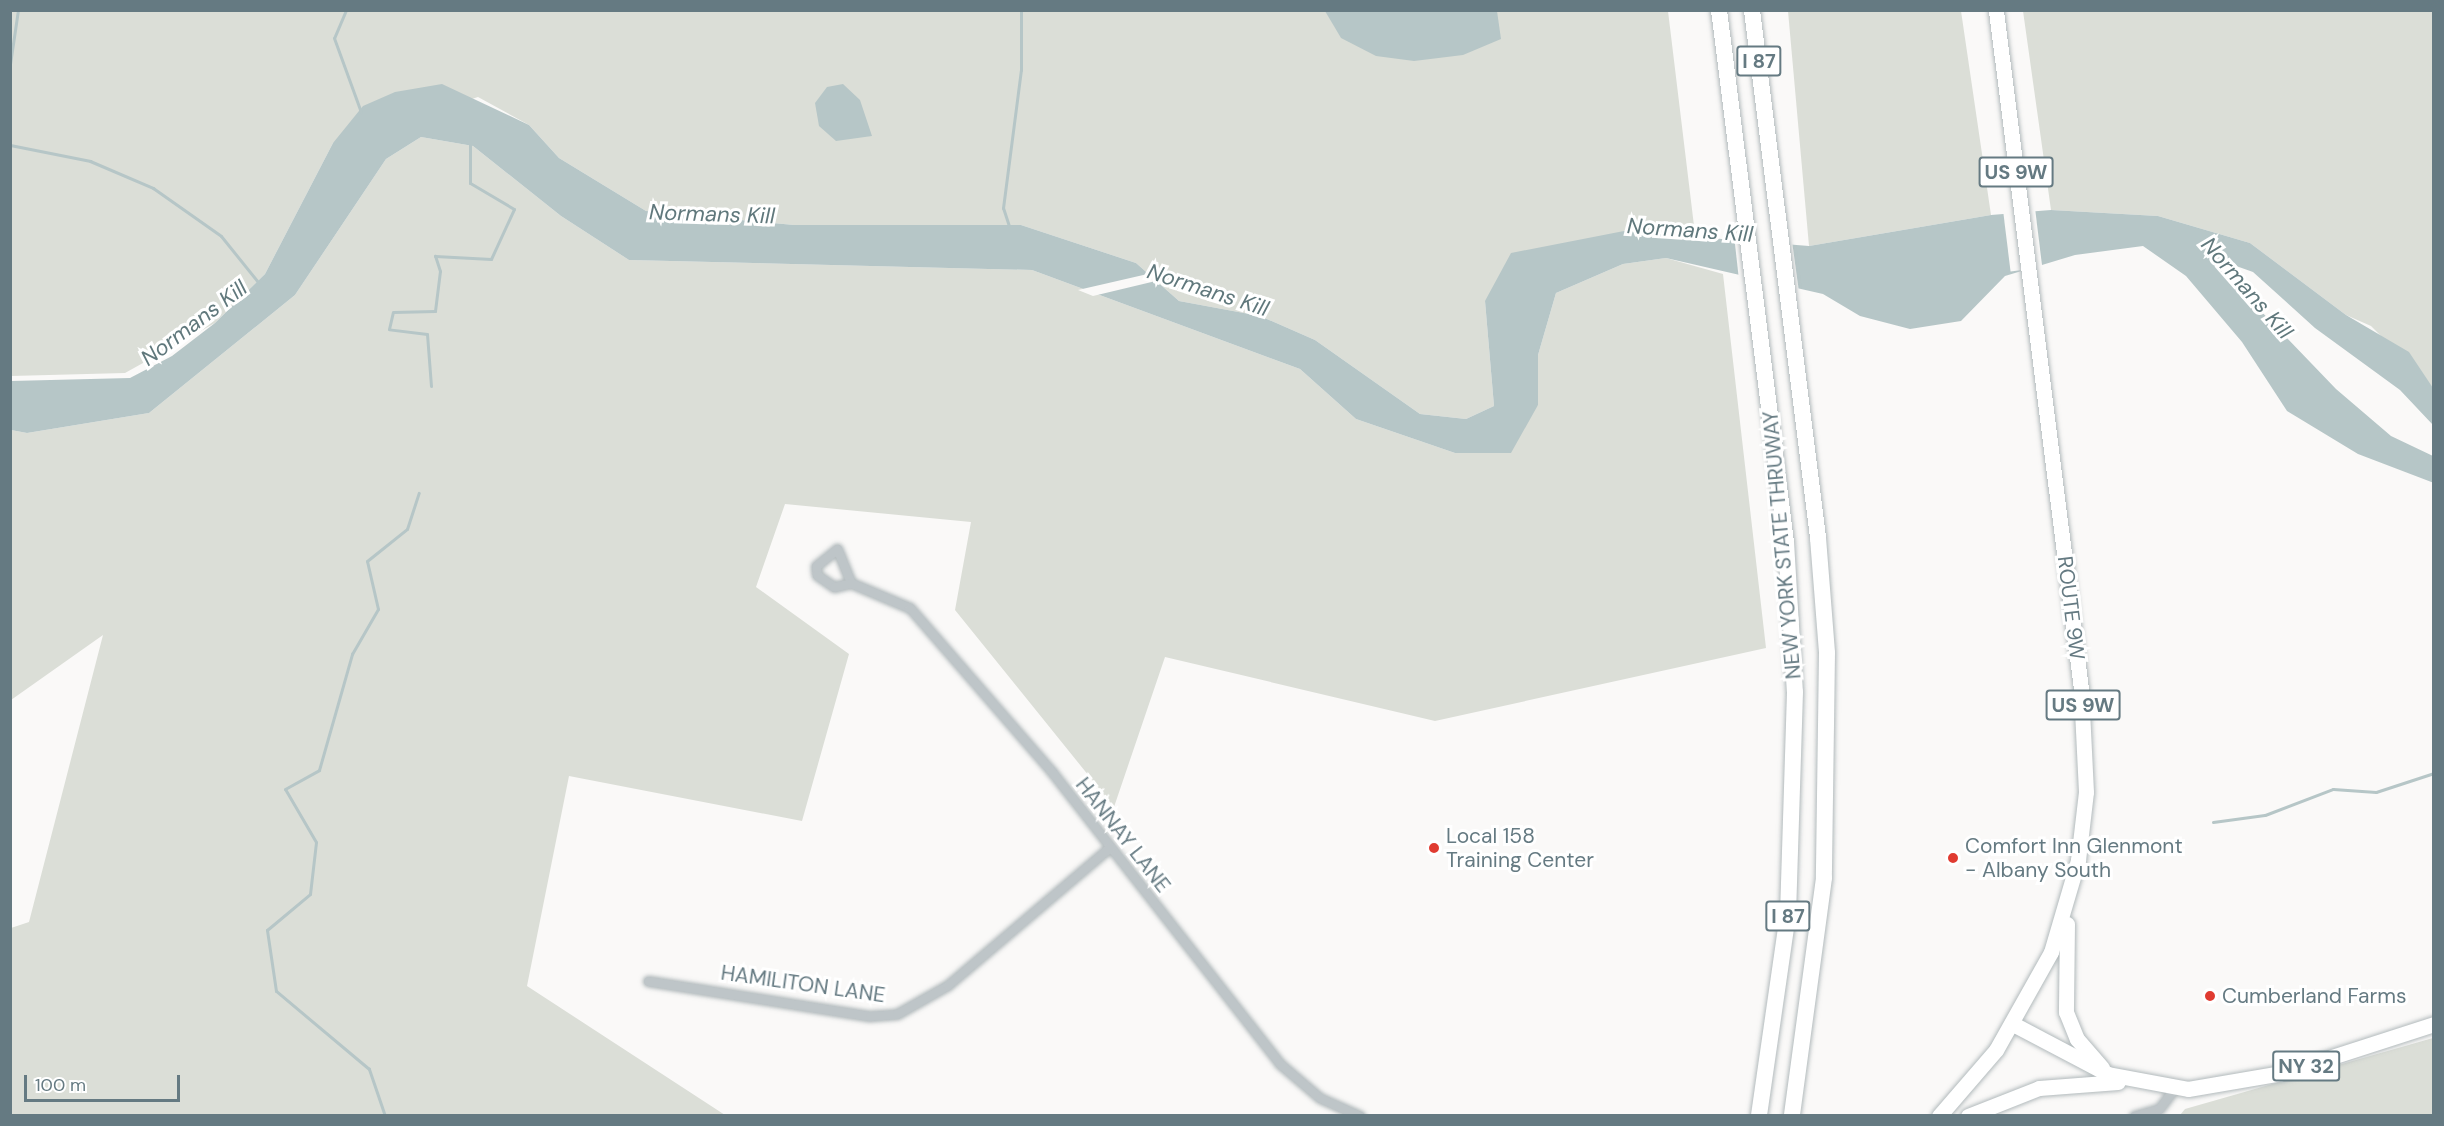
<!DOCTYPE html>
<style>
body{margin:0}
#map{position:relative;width:2444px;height:1126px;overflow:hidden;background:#faf9f8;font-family:"DM Sans",sans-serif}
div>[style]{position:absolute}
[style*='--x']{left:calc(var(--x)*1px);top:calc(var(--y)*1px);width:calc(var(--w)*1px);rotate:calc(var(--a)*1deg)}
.green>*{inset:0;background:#dbded7}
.water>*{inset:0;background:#b6c6c7}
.pier>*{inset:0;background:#faf9f8;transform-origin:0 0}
.stream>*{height:3px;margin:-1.5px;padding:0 1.5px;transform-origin:1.5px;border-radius:1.5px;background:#b6c6c7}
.roads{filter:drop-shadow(0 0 2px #b2babc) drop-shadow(0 0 2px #b2babc)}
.minor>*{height:9px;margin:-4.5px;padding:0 4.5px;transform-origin:4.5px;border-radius:4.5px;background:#bec5c8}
.primary>*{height:15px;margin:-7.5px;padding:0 7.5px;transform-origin:7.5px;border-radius:7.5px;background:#fff}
.motorway>*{height:16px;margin:-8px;padding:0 8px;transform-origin:8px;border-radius:8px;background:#fff}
.dots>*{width:16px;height:16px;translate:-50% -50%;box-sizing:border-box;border:3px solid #fff;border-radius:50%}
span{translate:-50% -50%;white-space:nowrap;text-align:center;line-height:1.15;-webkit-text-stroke:6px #fff;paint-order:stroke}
.shield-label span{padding:2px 4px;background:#fff;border:2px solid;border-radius:4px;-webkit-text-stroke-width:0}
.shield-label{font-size:20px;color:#657a82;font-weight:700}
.street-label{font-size:21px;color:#657a82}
.poi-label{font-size:21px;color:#657a82}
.left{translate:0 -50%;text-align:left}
.water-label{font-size:22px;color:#60787c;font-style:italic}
.frame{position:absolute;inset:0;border:12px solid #657a82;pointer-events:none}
.scale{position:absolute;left:24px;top:1075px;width:156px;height:27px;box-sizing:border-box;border:3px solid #657a82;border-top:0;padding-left:8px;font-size:18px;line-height:21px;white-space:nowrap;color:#657a82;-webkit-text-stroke:4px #fff;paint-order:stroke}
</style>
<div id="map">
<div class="green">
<i style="clip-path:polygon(11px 11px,1668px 11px,1695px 234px,1624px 231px,1485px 301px,1494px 406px,1466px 419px,1420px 414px,1315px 340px,1260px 316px,1179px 301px,1136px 263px,1021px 225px,794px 225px,646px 211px,559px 158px,529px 125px,478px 97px,333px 143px,265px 274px,215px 323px,125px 373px,11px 376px)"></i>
<i style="clip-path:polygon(1788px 11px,1961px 11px,1991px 215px,1809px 246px)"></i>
<i style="clip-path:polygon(2023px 11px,2433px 11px,2433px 388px,2371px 326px,2346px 315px,2250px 243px,2158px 216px,2051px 210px)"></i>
<i style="clip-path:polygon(421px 137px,473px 146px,561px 216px,629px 260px,1032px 270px,1300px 369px,1356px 419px,1455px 453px,1538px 405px,1538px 355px,1556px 293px,1623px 264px,1666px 258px,1723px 274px,1766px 648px,1435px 721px,1165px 657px,1114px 807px,955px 610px,971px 522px,785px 504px,756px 587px,849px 654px,802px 821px,569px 776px,527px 986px,725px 1115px,11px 1115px,11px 928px,29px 922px,103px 635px,11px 700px,11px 430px,27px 433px,149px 413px,295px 295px,386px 159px)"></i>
<i style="clip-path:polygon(2433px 1038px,2433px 1115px,2180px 1115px,2185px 1109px)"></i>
</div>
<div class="water">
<i style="clip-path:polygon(1325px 11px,1497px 11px,1501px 39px,1463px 55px,1414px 61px,1376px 56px,1341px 38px)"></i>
<i style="clip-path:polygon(442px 84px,529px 125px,559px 158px,646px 211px,794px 225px,1021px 225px,1136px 263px,1179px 301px,1260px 316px,1315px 340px,1420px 414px,1466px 419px,1494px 406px,1485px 301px,1511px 253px,1624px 231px,1809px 246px,1991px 215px,2051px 210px,2158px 216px,2250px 243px,2346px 315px,2409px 352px,2433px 388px,2433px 425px,2400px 390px,2315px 328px,2253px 272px,2208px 256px,2336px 389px,2391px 436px,2433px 456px,2434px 483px,2358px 454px,2287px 411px,2242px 342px,2186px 276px,2143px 246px,2075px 255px,2005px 276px,1961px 321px,1910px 329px,1860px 316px,1823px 294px,1666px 258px,1623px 264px,1556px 293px,1538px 355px,1538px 405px,1511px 453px,1455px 453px,1356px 419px,1300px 369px,1032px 270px,629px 260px,561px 216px,473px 146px,421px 137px,386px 159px,295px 295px,149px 413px,27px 433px,11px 430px,11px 381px,130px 378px,172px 356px,215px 323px,265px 274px,333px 143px,363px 106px,395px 92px)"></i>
<i style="clip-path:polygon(843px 84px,860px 100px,872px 136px,836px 141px,819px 126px,815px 103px,827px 87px)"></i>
</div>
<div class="pier">
<i style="left:2035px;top:208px;width:60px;height:32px;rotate:83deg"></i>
<i style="clip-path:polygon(1734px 235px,1792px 241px,1799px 292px,1739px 280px)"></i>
<i style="clip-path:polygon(1152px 273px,1160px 280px,1093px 296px,1078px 290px)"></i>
</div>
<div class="stream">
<i style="--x:346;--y:10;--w:30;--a:113"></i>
<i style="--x:334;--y:38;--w:79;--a:70"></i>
<i style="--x:10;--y:64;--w:55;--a:-81.6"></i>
<i style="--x:10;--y:145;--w:82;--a:11.3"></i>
<i style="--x:90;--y:161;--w:69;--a:23.2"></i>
<i style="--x:153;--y:188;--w:83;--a:35.2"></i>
<i style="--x:221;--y:236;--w:59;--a:51.2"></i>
<i style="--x:1009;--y:226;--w:19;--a:-108"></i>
<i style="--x:1003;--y:208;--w:139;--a:-82.6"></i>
<i style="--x:1021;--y:70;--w:60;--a:-90"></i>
<i style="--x:431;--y:386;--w:52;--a:-94.4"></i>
<i style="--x:427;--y:334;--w:38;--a:-173"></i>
<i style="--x:389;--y:329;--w:17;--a:-77"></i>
<i style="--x:393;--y:312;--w:42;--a:-1.4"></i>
<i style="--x:435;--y:311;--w:40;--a:-82.9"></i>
<i style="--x:440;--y:271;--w:16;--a:-108"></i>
<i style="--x:435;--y:256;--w:56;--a:3.1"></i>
<i style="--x:491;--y:259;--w:55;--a:-65.3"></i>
<i style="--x:514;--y:209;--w:51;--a:-149.4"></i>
<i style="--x:470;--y:183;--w:42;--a:-90"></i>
<i style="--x:2213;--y:822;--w:52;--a:-7.7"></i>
<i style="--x:2265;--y:815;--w:73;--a:-20.9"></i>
<i style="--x:2333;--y:789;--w:43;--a:4"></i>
<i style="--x:2376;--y:792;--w:61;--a:-18.1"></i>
<i style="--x:385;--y:1116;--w:50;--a:-108.8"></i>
<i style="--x:369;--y:1069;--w:121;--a:-140"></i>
<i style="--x:276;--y:991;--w:62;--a:-98.4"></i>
<i style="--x:267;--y:930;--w:56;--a:-39.9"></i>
<i style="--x:310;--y:894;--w:52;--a:-83.4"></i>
<i style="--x:316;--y:842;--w:61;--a:-120.3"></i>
<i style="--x:285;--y:789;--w:39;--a:-29"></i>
<i style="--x:319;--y:770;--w:121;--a:-74.1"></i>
<i style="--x:352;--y:654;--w:52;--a:-60"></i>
<i style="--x:378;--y:609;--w:49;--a:-102.9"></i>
<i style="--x:367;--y:561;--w:51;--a:-38.7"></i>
<i style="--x:407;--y:529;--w:38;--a:-72"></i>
</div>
<div class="roads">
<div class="minor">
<i style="--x:851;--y:583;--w:37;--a:-112"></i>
<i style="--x:837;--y:549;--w:27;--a:141"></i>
<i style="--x:816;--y:566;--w:9;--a:84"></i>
<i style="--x:817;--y:575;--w:21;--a:35"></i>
<i style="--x:834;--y:587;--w:17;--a:-13"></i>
<i style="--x:851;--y:583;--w:64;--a:23"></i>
<i style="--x:910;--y:608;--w:217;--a:49.1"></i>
<i style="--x:1052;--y:772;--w:369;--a:52"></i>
<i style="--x:1279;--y:1063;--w:54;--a:40.5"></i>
<i style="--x:1320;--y:1098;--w:44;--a:24.2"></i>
<i style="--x:648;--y:981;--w:225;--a:9"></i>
<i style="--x:870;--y:1016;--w:27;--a:-4"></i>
<i style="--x:897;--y:1014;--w:59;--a:-29.6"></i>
<i style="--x:948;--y:985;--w:213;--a:-40.4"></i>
<i style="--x:2134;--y:1116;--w:26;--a:-16"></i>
<i style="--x:2159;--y:1109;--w:25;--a:-53"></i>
</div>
<div class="primary">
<i style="--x:2067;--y:924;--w:88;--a:90.7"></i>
<i style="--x:2066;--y:1012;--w:29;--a:68"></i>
<i style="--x:2077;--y:1039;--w:38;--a:49"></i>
<i style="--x:2013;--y:1024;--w:107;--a:27.8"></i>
<i style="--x:2108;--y:1074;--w:81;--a:10.6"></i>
<i style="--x:2188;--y:1089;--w:95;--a:-9.7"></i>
<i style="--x:2282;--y:1073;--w:160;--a:-17.9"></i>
<i style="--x:1939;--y:1116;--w:87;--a:-49.2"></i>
<i style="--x:1996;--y:1050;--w:112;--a:-60.7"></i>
<i style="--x:2051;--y:952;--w:96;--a:-73.6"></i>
<i style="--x:2078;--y:860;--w:68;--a:-83.3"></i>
<i style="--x:2086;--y:792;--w:103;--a:-92.8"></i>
<i style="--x:2081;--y:689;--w:684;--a:-97.14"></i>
<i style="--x:1968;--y:1116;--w:76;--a:-21.5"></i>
<i style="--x:2039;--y:1088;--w:79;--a:-4.3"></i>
</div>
<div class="motorway">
<i style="--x:1719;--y:10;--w:536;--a:82.82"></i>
<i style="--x:1786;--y:542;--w:150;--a:86.6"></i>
<i style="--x:1795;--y:692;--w:222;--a:91.8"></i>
<i style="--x:1788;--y:914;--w:204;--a:98.2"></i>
<i style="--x:1752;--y:10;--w:532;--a:82.87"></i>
<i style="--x:1818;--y:538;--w:115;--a:85.5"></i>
<i style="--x:1827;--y:653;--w:225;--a:90.8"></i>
<i style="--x:1824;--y:878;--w:240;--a:97.7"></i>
</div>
</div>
<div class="dots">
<i style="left:1434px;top:848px;background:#e03b31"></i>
<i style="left:1953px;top:858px;background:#e03b31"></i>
<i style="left:2210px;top:996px;background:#e03b31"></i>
</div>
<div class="shield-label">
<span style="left:1759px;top:61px">I 87</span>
<span style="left:2016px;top:172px">US 9W</span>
<span style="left:2083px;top:705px">US 9W</span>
<span style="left:1788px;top:916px">I 87</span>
<span style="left:2306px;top:1066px">NY 32</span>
</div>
<div class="street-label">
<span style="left:1782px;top:545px;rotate:-95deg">NEW YORK STATE THRUWAY</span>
<span style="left:2071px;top:608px;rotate:83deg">ROUTE 9W</span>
<span style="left:1123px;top:835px;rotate:52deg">HANNAY LANE</span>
<span style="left:803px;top:984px;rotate:8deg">HAMILITON LANE</span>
</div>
<div class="poi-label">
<span class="left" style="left:1446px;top:848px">Local 158<br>Training Center</span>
<span class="left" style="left:1965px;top:858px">Comfort Inn Glenmont<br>- Albany South</span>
<span class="left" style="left:2222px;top:996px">Cumberland Farms</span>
</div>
<div class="water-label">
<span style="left:712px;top:214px;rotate:2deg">Normans Kill</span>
<span style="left:1690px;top:230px;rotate:4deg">Normans Kill</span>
<span style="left:2247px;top:288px;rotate:49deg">Normans Kill</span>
<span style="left:1208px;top:290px;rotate:18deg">Normans Kill</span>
<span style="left:194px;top:323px;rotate:-37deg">Normans Kill</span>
</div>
<div class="frame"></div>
<div class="scale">100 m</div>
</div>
